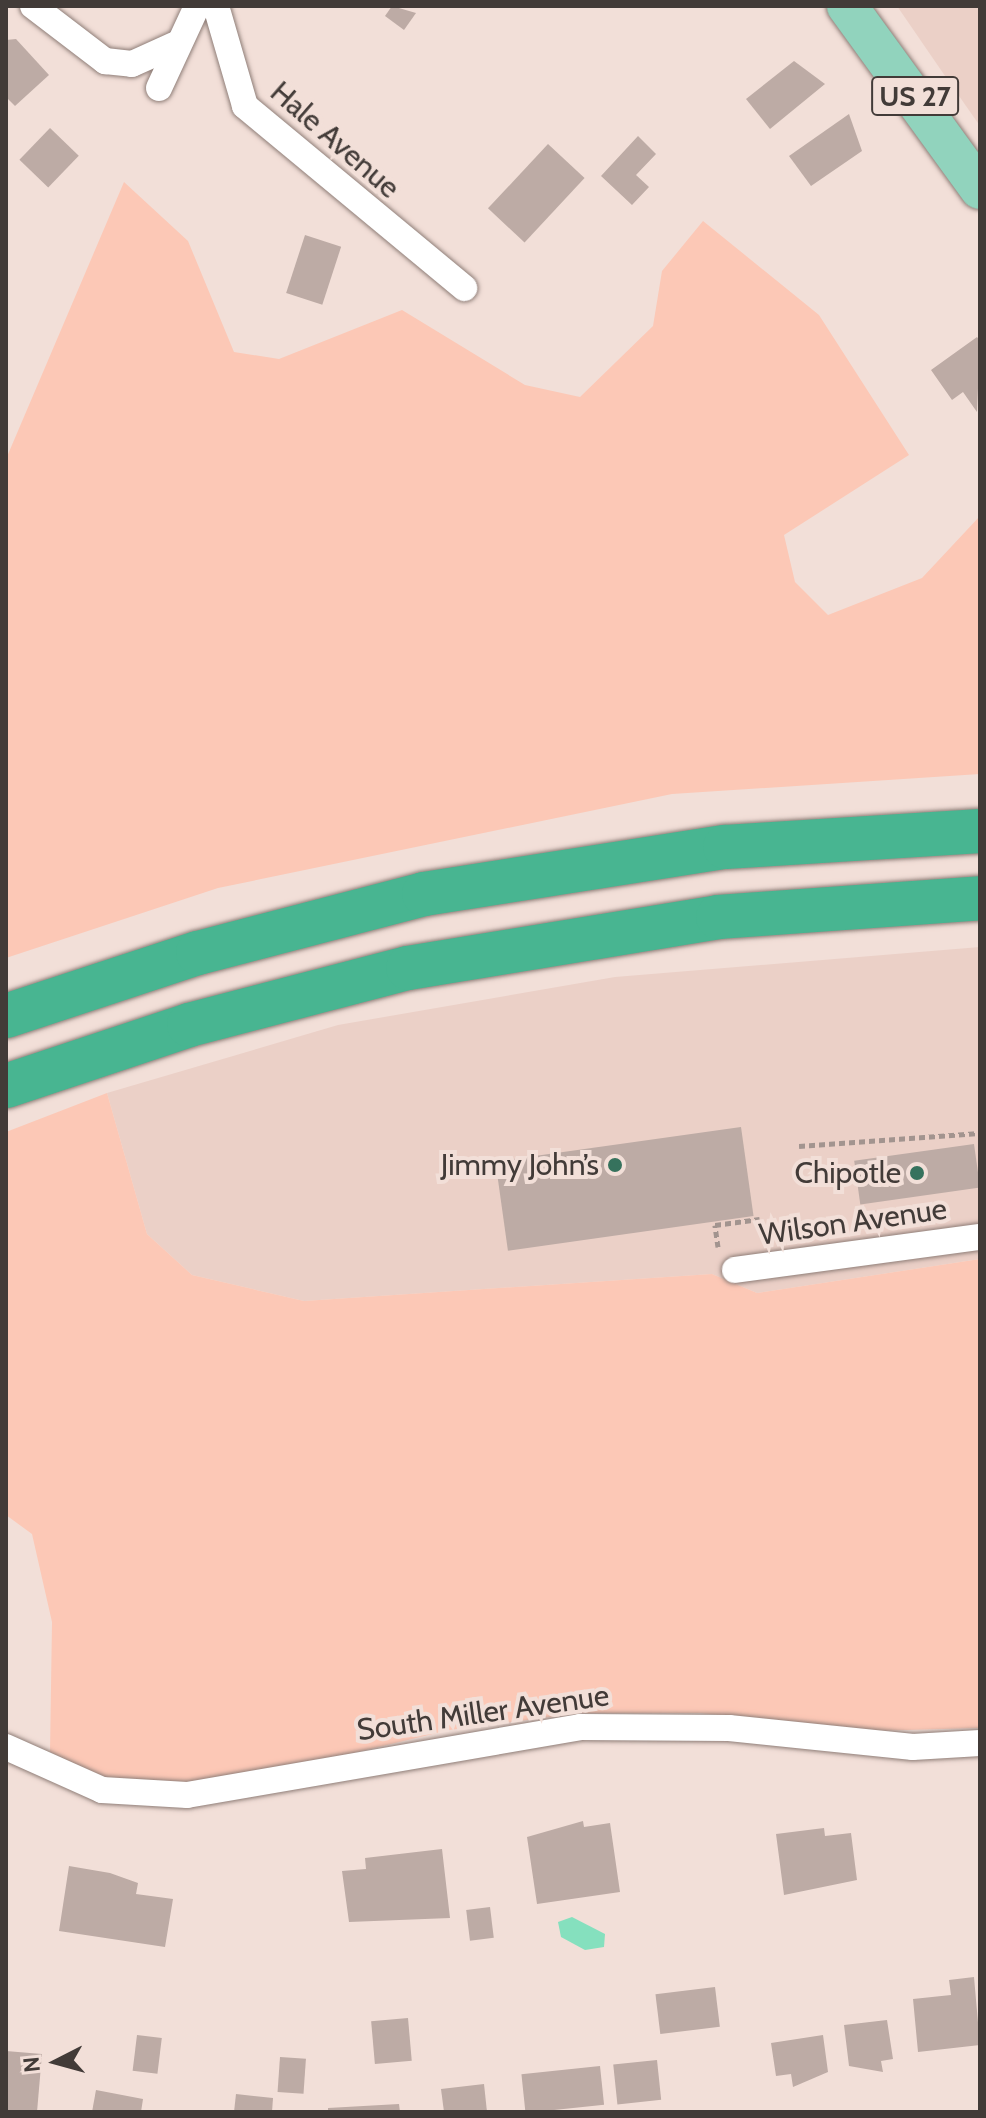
<!DOCTYPE html>
<meta charset="utf-8">
<style>
body{margin:0}
#map{position:relative;width:986px;height:2118px;overflow:hidden;background:#f2dfd8;font-family:Cabin,sans-serif}
div>[style]{position:absolute}
[style*='--x']{left:calc(var(--x)*1px);top:calc(var(--y)*1px);width:calc(var(--w)*1px);rotate:calc(var(--a)*1deg)}
.built>*{inset:0;background:#ebd0c7}
.green>*{inset:0;background:#fcc8b6}
.water>*{inset:0;background:#85e0be}
.building>*{inset:0;background:#bdaba5;transform-origin:0 0}
.path>*{height:5px;margin-top:-2.5px;transform-origin:0;background:repeating-linear-gradient(90deg,#a2948f 0 6px,transparent 0 10px)}
.roads{filter:drop-shadow(0 0 2px #8f7e78) drop-shadow(0 0 2px #8f7e78)}
.street>*{height:26px;margin:-13px;padding:0 13px;transform-origin:13px;border-radius:13px;background:#fff}
.primary>*{height:40px;margin:-20px;padding:0 20px;transform-origin:20px;border-radius:20px;background:#91d3bd}
.highway>*{height:44px;margin:-22px;padding:0 22px;transform-origin:22px;border-radius:22px;background:#48b591}
.dots>*{width:22px;height:22px;translate:-50% -50%;box-sizing:border-box;border:4px solid #f2dfd8;border-radius:50%}
span{translate:-50% -50%;white-space:nowrap;text-align:center;line-height:1.15;-webkit-text-stroke:8px #f2dfd8;paint-order:stroke}
.shield-label span{padding:2px 6px;background:#f2dfd8;border:2px solid;border-radius:6px;-webkit-text-stroke-width:0}
.shield-label{font-size:28px;color:#423b38;font-weight:700}
.street-label{font-size:30px;color:#423b38}
.poi-label{font-size:30px;color:#423b38}
.right{translate:-100% -50%;text-align:right}
.frame{position:absolute;inset:0;border:8px solid #423b38;pointer-events:none}
.north{position:absolute;left:16px;top:2022px;width:80px;height:80px;-webkit-text-stroke:6px #f2dfd8;paint-order:stroke;rotate:264deg;font-size:22px;font-weight:700;line-height:32px;text-align:center;color:#423b38}
.north::after{content:'';display:block;margin:auto;width:28px;height:36px;background:#423b38;clip-path:polygon(50% 0,100% 100%,50% 72%,0 100%)}
</style>
<div id="map">
<div class="built">
<i style="clip-path:polygon(897px 6px,980px 6px,980px 126px,943px 73px)"></i>
<i style="clip-path:polygon(980px 947px,980px 1259px,757px 1293px,712px 1274px,304px 1301px,192px 1275px,147px 1234px,107px 1093px,338px 1025px,615px 977px)"></i>
</div>
<div class="green">
<i style="clip-path:polygon(124px 182px,188px 241px,234px 352px,279px 359px,402px 310px,525px 385px,580px 397px,653px 326px,662px 271px,703px 221px,819px 315px,909px 455px,784px 535px,795px 582px,828px 615px,922px 578px,980px 516px,980px 774px,672px 794px,218px 888px,6px 958px,6px 459px)"></i>
<i style="clip-path:polygon(107px 1093px,147px 1234px,192px 1275px,304px 1301px,712px 1274px,757px 1293px,980px 1259px,980px 1728px,870px 1731px,700px 1713px,581px 1713px,449px 1730px,271px 1773px,191px 1783px,108px 1780px,50px 1752px,52px 1622px,32px 1534px,6px 1515px,6px 1132px)"></i>
</div>
<div class="water">
<i style="clip-path:polygon(572px 1917px,605px 1934px,604px 1947px,585px 1950px,561px 1937px,558px 1922px)"></i>
</div>
<div class="building">
<i style="clip-path:polygon(392px 6px,416px 13px,404px 30px,385px 16px)"></i>
<i style="clip-path:polygon(16px 39px,49px 75px,15px 106px,6px 97px,6px 40px)"></i>
<i style="clip-path:polygon(794px 61px,825px 84px,770px 129px,746px 99px)"></i>
<i style="clip-path:polygon(849px 114px,862px 151px,811px 186px,789px 156px)"></i>
<i style="left:50px;top:128px;width:40px;height:44px;rotate:44deg"></i>
<i style="clip-path:polygon(638px 136px,656px 154px,636px 175px,649px 187px,632px 205px,601px 176px)"></i>
<i style="left:548px;top:144px;width:50px;height:88px;rotate:43deg"></i>
<i style="left:305px;top:235px;width:38px;height:61px;rotate:18deg"></i>
<i style="clip-path:polygon(977px 337px,980px 341px,977px 412px,963px 392px,952px 400px,931px 370px)"></i>
<i style="left:741px;top:1127px;width:90px;height:248px;rotate:82deg"></i>
<i style="left:974px;top:1144px;width:44px;height:121px;rotate:82deg"></i>
<i style="clip-path:polygon(583px 1821px,584px 1827px,610px 1823px,620px 1892px,537px 1904px,527px 1837px)"></i>
<i style="clip-path:polygon(824px 1828px,825px 1836px,851px 1833px,857px 1880px,784px 1895px,776px 1834px)"></i>
<i style="clip-path:polygon(442px 1849px,450px 1918px,349px 1922px,342px 1871px,366px 1869px,365px 1858px)"></i>
<i style="clip-path:polygon(69px 1866px,110px 1873px,138px 1883px,136px 1894px,173px 1899px,165px 1947px,59px 1931px)"></i>
<i style="left:490px;top:1907px;width:31px;height:24px;rotate:83deg"></i>
<i style="clip-path:polygon(974px 1977px,980px 2045px,918px 2052px,913px 1999px,951px 1995px,949px 1980px)"></i>
<i style="left:715px;top:1987px;width:40px;height:60px;rotate:83deg"></i>
<i style="left:408px;top:2018px;width:43px;height:37px;rotate:85deg"></i>
<i style="clip-path:polygon(887px 2020px,893px 2059px,881px 2061px,883px 2072px,849px 2066px,844px 2025px)"></i>
<i style="left:137px;top:2035px;width:25px;height:36px;rotate:7deg"></i>
<i style="clip-path:polygon(823px 2035px,828px 2072px,793px 2087px,791px 2074px,776px 2076px,771px 2043px)"></i>
<i style="clip-path:polygon(6px 2051px,42px 2054px,37px 2112px,6px 2112px)"></i>
<i style="left:280px;top:2057px;width:26px;height:35px;rotate:4deg"></i>
<i style="left:657px;top:2060px;width:40px;height:44px;rotate:84deg"></i>
<i style="left:600px;top:2066px;width:39px;height:79px;rotate:84deg"></i>
<i style="clip-path:polygon(484px 2084px,487px 2112px,444px 2112px,441px 2089px)"></i>
<i style="clip-path:polygon(96px 2090px,143px 2099px,141px 2112px,92px 2112px)"></i>
<i style="clip-path:polygon(236px 2094px,273px 2098px,272px 2112px,234px 2112px)"></i>
<i style="clip-path:polygon(399px 2104px,400px 2112px,328px 2112px,328px 2108px)"></i>
</div>
<div class="path">
<i style="--x:799;--y:1146;--w:181;--a:-4.1"></i>
<i style="--x:718;--y:1247;--w:22;--a:-98"></i>
<i style="--x:715;--y:1225;--w:45;--a:-7.6"></i>
</div>
<div class="roads">
<div class="street">
<i style="--x:33;--y:6;--w:91;--a:37.4"></i>
<i style="--x:105;--y:61;--w:27;--a:6"></i>
<i style="--x:132;--y:64;--w:46;--a:-24.3"></i>
<i style="--x:216;--y:6;--w:104;--a:73.8"></i>
<i style="--x:245;--y:106;--w:285;--a:39.7"></i>
<i style="--x:159;--y:88;--w:90;--a:-65.1"></i>
<i style="--x:735;--y:1270;--w:247;--a:-7.7"></i>
<i style="--x:6;--y:1747;--w:105;--a:24.1"></i>
<i style="--x:102;--y:1790;--w:85;--a:3.4"></i>
<i style="--x:187;--y:1795;--w:399;--a:-9.8"></i>
<i style="--x:580;--y:1727;--w:149;--a:0.4"></i>
<i style="--x:729;--y:1728;--w:185;--a:5.9"></i>
<i style="--x:913;--y:1747;--w:67;--a:-3.4"></i>
</div>
<div class="primary">
<i style="--x:847;--y:6;--w:226;--a:54"></i>
</div>
<div class="highway">
<i style="--x:6;--y:1016;--w:202;--a:-18.2"></i>
<i style="--x:198;--y:953;--w:234;--a:-14.6"></i>
<i style="--x:424;--y:894;--w:305;--a:-8.9"></i>
<i style="--x:725;--y:847;--w:256;--a:-3.6"></i>
<i style="--x:6;--y:1086;--w:193;--a:-18.4"></i>
<i style="--x:189;--y:1025;--w:226;--a:-14.6"></i>
<i style="--x:408;--y:968;--w:314;--a:-9.3"></i>
<i style="--x:718;--y:917;--w:263;--a:-4.1"></i>
</div>
</div>
<div class="dots">
<i style="left:615px;top:1165px;background:#36725d"></i>
<i style="left:917px;top:1173px;background:#36725d"></i>
</div>
<div class="shield-label">
<span style="left:915px;top:96px">US 27</span>
</div>
<div class="street-label">
<span style="left:335px;top:140px;rotate:41deg">Hale Avenue</span>
<span style="left:853px;top:1222px;rotate:-8deg">Wilson Avenue</span>
<span style="left:483px;top:1713px;rotate:-8deg">South Miller Avenue</span>
</div>
<div class="poi-label">
<span class="right" style="left:599px;top:1165px">Jimmy John’s</span>
<span class="right" style="left:901px;top:1173px">Chipotle</span>
</div>
<div class="frame"></div>
<div class="north">N</div>
</div>
